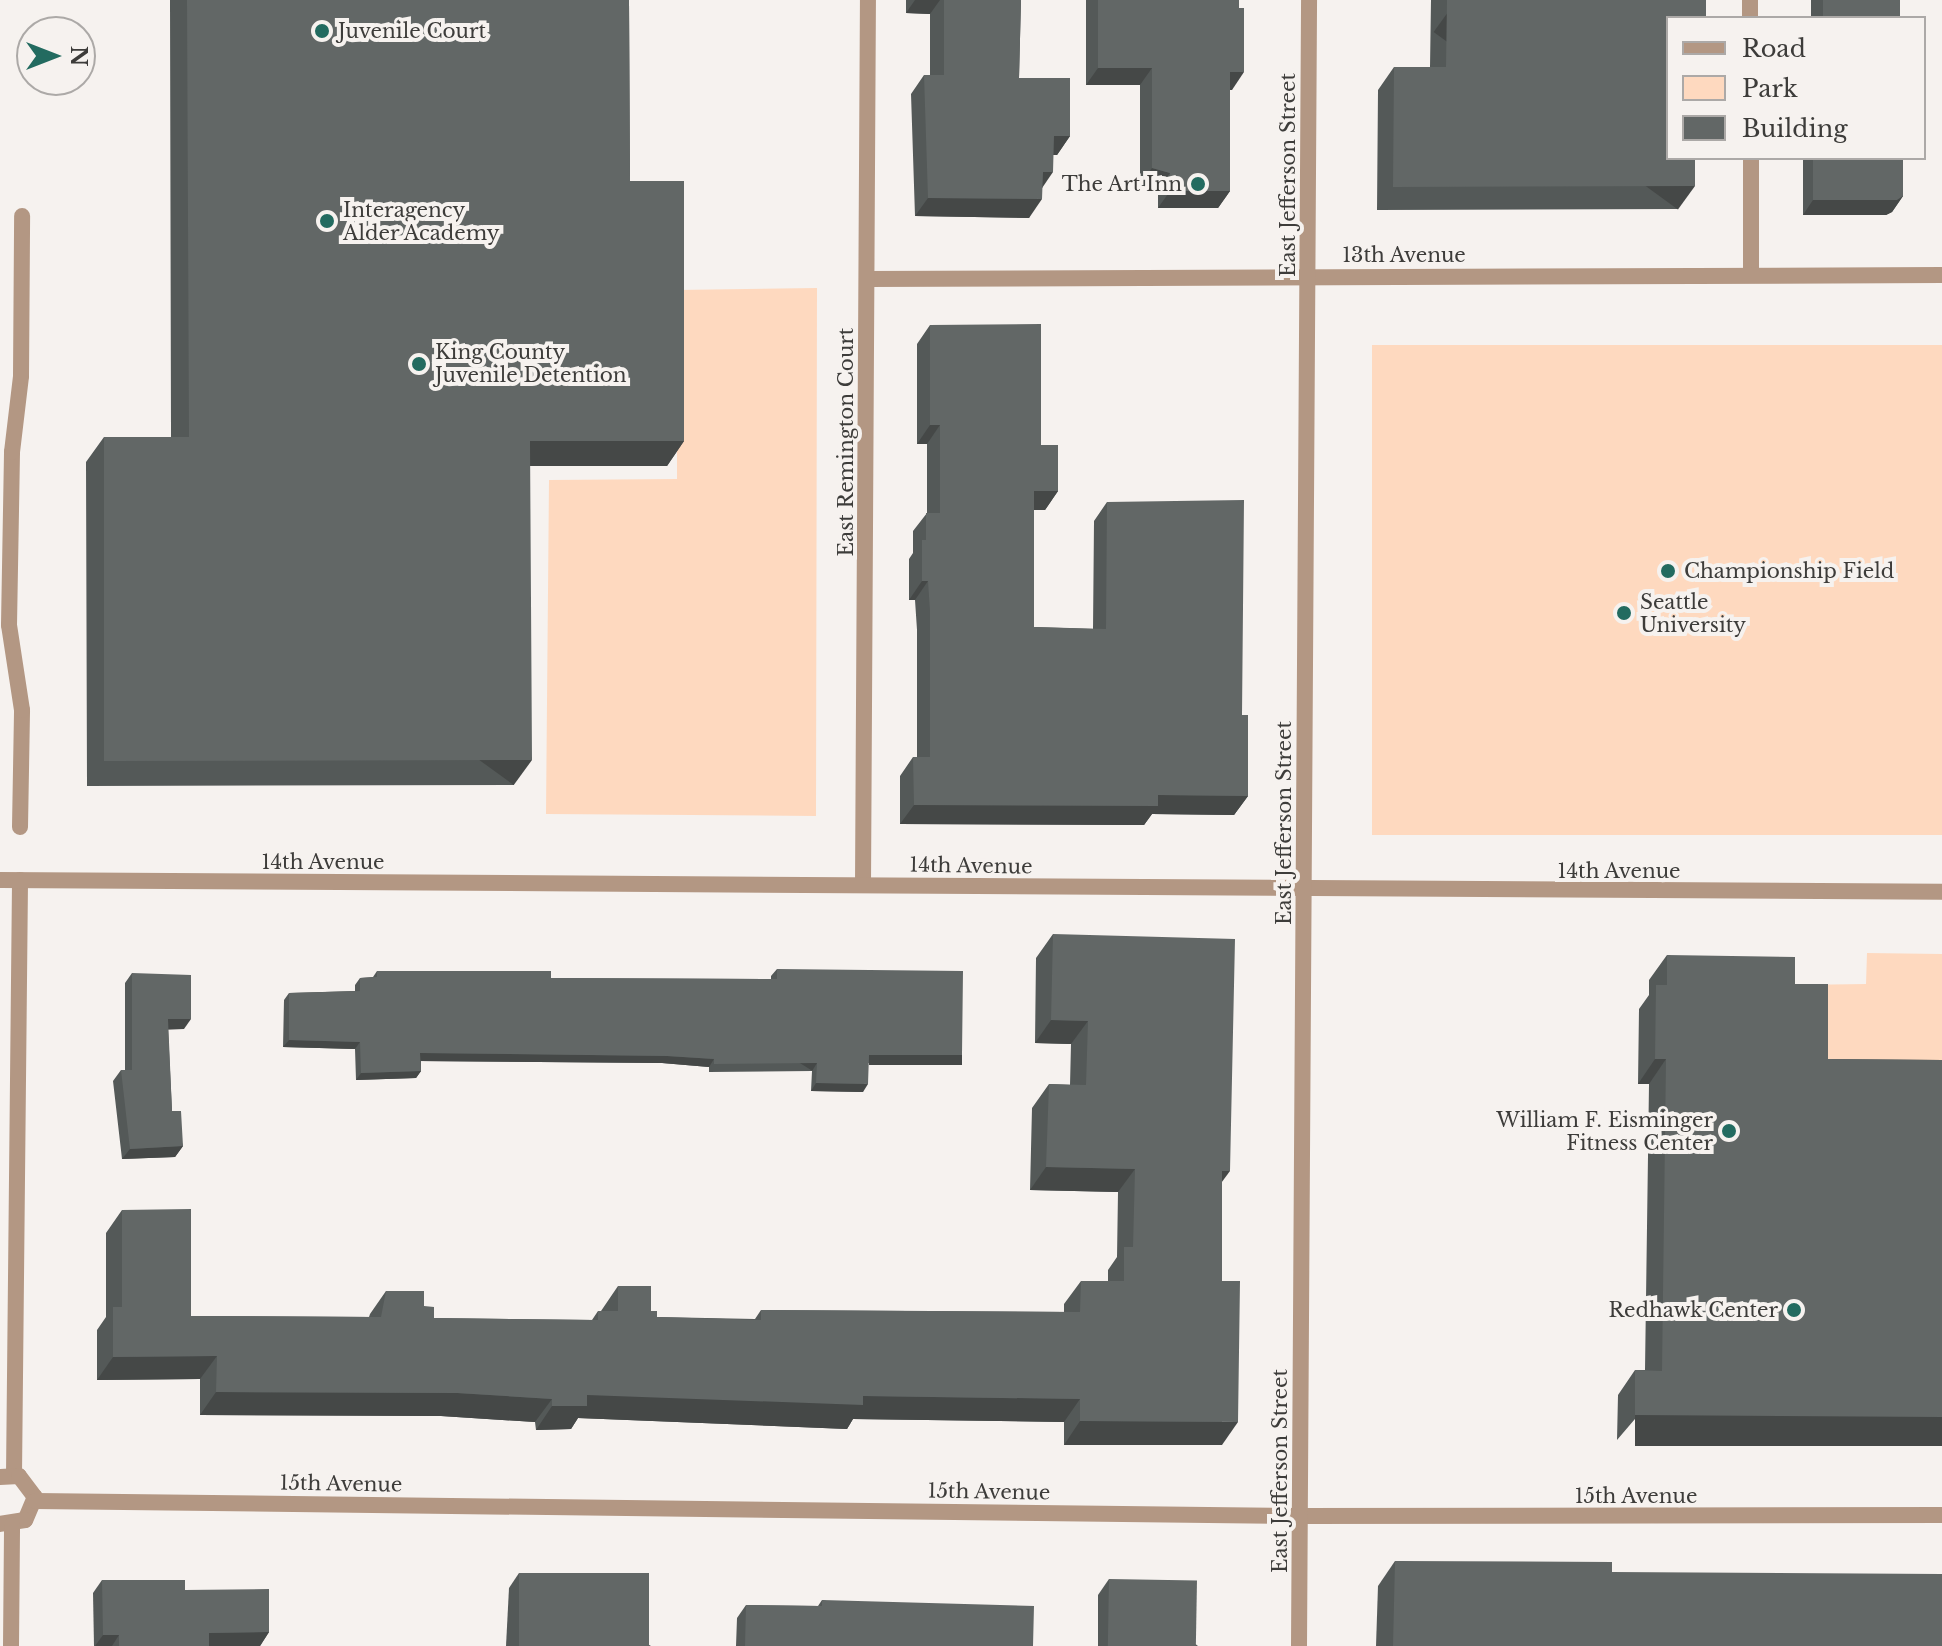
<!DOCTYPE html>
<style>
body{margin:0}
#map{position:relative;width:1942px;height:1646px;overflow:hidden;background:#f6f2ef;font-family:"Libre Baskerville",serif}
div>[style]{position:absolute}
[style*='--x']{left:calc(var(--x)*1px);top:calc(var(--y)*1px);width:calc(var(--w)*1px);rotate:calc(var(--a)*1deg)}
.green>*{inset:0;background:#fed9bf;transform-origin:0 0}
.pedestrian>*{height:16px;margin:-8px;padding:0 8px;transform-origin:8px;border-radius:8px;background:#b39783}
.minor>*{height:16px;margin:-8px;padding:0 8px;transform-origin:8px;border-radius:8px;background:#b39783}
.tertiary>*{height:16px;margin:-8px;padding:0 8px;transform-origin:8px;border-radius:8px;background:#b39783}
.wall>*{inset:0;background:#545958;transform-origin:0 0}
.shaded-wall>*{inset:0;background:#454847;transform-origin:0 0}
.building>*{inset:0;background:#626766;transform-origin:0 0}
.dots>*{width:22px;height:22px;translate:-50% -50%;box-sizing:border-box;border:4px solid #f6f2ef;border-radius:50%}
span{translate:-50% -50%;white-space:nowrap;text-align:center;line-height:1.15;-webkit-text-stroke:8px #f6f2ef;paint-order:stroke}
.poi-label{font-size:20px;color:#3d3c3a}
.left{translate:0 -50%;text-align:left}
.right{translate:-100% -50%;text-align:right}
.street-label{font-size:20px;color:#3d3c3a}
.legend{position:absolute;left:1666px;top:16px;width:260px;height:144px;box-sizing:border-box;background:#f6f2ef;border:2px solid #aca9a7;margin:0;padding:10px 14px;list-style:none;font-size:24px;color:#3d3c3a}
.legend li{display:flex;align-items:center;gap:16px;height:40px}
.legend b{width:40px;border:2px solid #aca9a7}
.north{position:absolute;left:16px;top:16px;width:80px;height:80px;box-sizing:border-box;background:#f6f2ef;border:2px solid #aca9a7;border-radius:50%;rotate:90deg;font-size:22px;font-weight:700;line-height:32px;text-align:center;color:#3d3c3a}
.north::after{content:'';display:block;margin:auto;width:28px;height:36px;background:#236b60;clip-path:polygon(50% 0,100% 100%,50% 72%,0 100%)}
</style>
<div id="map">
<div class="green">
<i style="clip-path:polygon(817px 288px,816px 816px,546px 814px,549px 480px,677px 479px,677px 290px)"></i>
<i style="left:1372px;top:345px;width:570px;height:490px"></i>
<i style="clip-path:polygon(1867px 953px,1942px 954px,1942px 1074px,1817px 1073px,1797px 985px,1866px 984px)"></i>
</div>
<div class="pedestrian">
<i style="--x:20;--y:827;--w:117;--a:-89"></i>
<i style="--x:22;--y:710;--w:86;--a:-98.7"></i>
<i style="--x:9;--y:625;--w:173;--a:-89"></i>
<i style="--x:12;--y:452;--w:77;--a:-83.2"></i>
<i style="--x:21;--y:376;--w:160;--a:-89.6"></i>
</div>
<div class="minor">
<i style="--x:1750;--y:0;--w:18;--a:90"></i>
<i style="--x:1751;--y:158;--w:115;--a:90"></i>
<i style="--x:867;--y:279;--w:1075;--a:-0.21"></i>
<i style="--x:863;--y:885;--w:885;--a:-89.68"></i>
<i style="--x:14;--y:1475;--w:595;--a:-89.42"></i>
<i style="--x:0;--y:1477;--w:19;--a:-3"></i>
<i style="--x:19;--y:1476;--w:26;--a:53"></i>
<i style="--x:35;--y:1497;--w:25;--a:113"></i>
<i style="--x:25;--y:1520;--w:25;--a:171"></i>
<i style="--x:35;--y:1501;--w:1265;--a:0.68"></i>
<i style="--x:1300;--y:1516;--w:642;--a:-0.09"></i>
<i style="--x:11;--y:1646;--w:121;--a:-89.5"></i>
</div>
<div class="tertiary">
<i style="--x:0;--y:880;--w:1942;--a:0.35"></i>
<i style="--x:1299;--y:1646;--w:1646;--a:-89.65"></i>
</div>
<div class="wall">
<i style="clip-path:polygon(170px 0,629px 0,630px 181px,684px 441px,667px 466px,530px 466px,514px 785px,87px 786px,86px 462px,104px 437px,171px 437px)"></i>
<i style="clip-path:polygon(906px 0,1021px 0,1019px 78px,1070px 136px,1057px 155px,1053px 155px,1042px 188px,1029px 218px,915px 216px,911px 94px,924px 75px,930px 75px,930px 14px,906px 13px)"></i>
<i style="clip-path:polygon(1086px 0,1239px 0,1232px 90px,1230px 90px,1230px 191px,1218px 208px,1158px 208px,1158px 190px,1140px 185px,1140px 85px,1086px 85px)"></i>
<i style="clip-path:polygon(1431px 0,1706px 0,1668px 18px,1678px 209px,1377px 210px,1378px 90px,1394px 67px,1430px 67px)"></i>
<i style="left:1811px;top:0;width:89px;height:18px"></i>
<i style="clip-path:polygon(1803px 158px,1903px 158px,1903px 196px,1892px 212px,1886px 215px,1803px 215px)"></i>
<i style="clip-path:polygon(930px 325px,1041px 445px,1058px 491px,1045px 510px,1034px 510px,1034px 627px,1093px 629px,1094px 521px,1107px 502px,1242px 715px,1248px 796px,1234px 815px,1152px 814px,1144px 825px,900px 824px,900px 776px,913px 757px,917px 757px,917px 630px,915px 600px,909px 600px,909px 559px,913px 553px,913px 531px,927px 513px,927px 444px,917px 444px,917px 344px)"></i>
<i style="clip-path:polygon(1053px 934px,1222px 1182px,1222px 1445px,1064px 1445px,1064px 1422px,853px 1419px,847px 1429px,578px 1418px,571px 1429px,536px 1430px,535px 1422px,441px 1416px,200px 1415px,200px 1379px,97px 1380px,97px 1330px,106px 1317px,106px 1233px,122px 1210px,191px 1316px,369px 1317px,370px 1314px,386px 1291px,424px 1306px,434px 1318px,592px 1320px,598px 1311px,601px 1311px,618px 1286px,651px 1311px,657px 1317px,755px 1319px,761px 1310px,1064px 1312px,1064px 1304px,1081px 1281px,1108px 1281px,1108px 1270px,1117px 1257px,1118px 1192px,1030px 1190px,1032px 1108px,1049px 1084px,1070px 1085px,1071px 1044px,1035px 1043px,1036px 958px)"></i>
<i style="clip-path:polygon(1667px 955px,1795px 984px,1828px 1059px,1942px 1060px,1617px 1440px,1618px 1395px,1635px 1370px,1645px 1370px,1649px 1084px,1638px 1084px,1639px 1009px,1649px 995px,1649px 980px)"></i>
<i style="clip-path:polygon(777px 969px,957px 1063px,868px 1063px,863px 1092px,811px 1091px,812px 1071px,709px 1072px,709px 1067px,662px 1063px,421px 1061px,421px 1071px,416px 1078px,356px 1080px,355px 1049px,283px 1047px,284px 1000px,289px 993px,355px 991px,355px 985px,360px 978px,373px 977px,377px 971px,551px 978px,771px 979px,771px 976px)"></i>
<i style="clip-path:polygon(132px 973px,184px 1029px,168px 1029px,172px 1111px,183px 1146px,175px 1157px,122px 1159px,113px 1081px,121px 1070px,125px 1070px,125px 983px)"></i>
<i style="clip-path:polygon(1395px 1561px,1612px 1572px,1942px 1646px,1376px 1646px,1378px 1586px)"></i>
<i style="clip-path:polygon(519px 1573px,651px 1646px,506px 1646px,509px 1588px)"></i>
<i style="clip-path:polygon(1109px 1579px,1198px 1646px,1098px 1646px,1098px 1595px)"></i>
<i style="clip-path:polygon(102px 1580px,185px 1590px,269px 1632px,260px 1646px,94px 1646px,93px 1593px)"></i>
<i style="clip-path:polygon(822px 1600px,1033px 1646px,736px 1646px,737px 1618px,746px 1605px,818px 1606px)"></i>
</div>
<div class="shaded-wall">
<i style="clip-path:polygon(915px 0,940px 0,930px 14px,906px 13px)"></i>
<i style="clip-path:polygon(1098px 68px,1152px 68px,1140px 85px,1086px 85px)"></i>
<i style="clip-path:polygon(1230px 72px,1244px 72px,1232px 90px,1218px 90px)"></i>
<i style="clip-path:polygon(1054px 136px,1070px 136px,1057px 155px,1041px 155px)"></i>
<i style="clip-path:polygon(1152px 168px,1170px 173px,1158px 190px,1140px 185px)"></i>
<i style="clip-path:polygon(1043px 172px,1053px 172px,1040px 191px)"></i>
<i style="left:1695px;top:186px;width:29px;height:302px;rotate:126deg"></i>
<i style="clip-path:polygon(1170px 191px,1230px 191px,1218px 208px,1158px 208px)"></i>
<i style="clip-path:polygon(1903px 196px,1892px 212px,1886px 215px,1803px 215px,1813px 200px)"></i>
<i style="clip-path:polygon(928px 198px,1042px 199px,1029px 218px,915px 216px)"></i>
<i style="clip-path:polygon(930px 425px,940px 425px,927px 444px,917px 444px)"></i>
<i style="clip-path:polygon(530px 441px,684px 441px,667px 466px,513px 466px)"></i>
<i style="clip-path:polygon(1034px 491px,1058px 491px,1045px 510px,1021px 510px)"></i>
<i style="clip-path:polygon(922px 581px,928px 581px,915px 600px,909px 600px)"></i>
<i style="left:532px;top:760px;width:31px;height:428px;rotate:126deg"></i>
<i style="clip-path:polygon(1158px 795px,1248px 796px,1234px 815px,1152px 814px,1144px 825px,900px 824px,914px 805px)"></i>
<i style="clip-path:polygon(168px 1019px,191px 1019px,184px 1029px,160px 1030px)"></i>
<i style="clip-path:polygon(1051px 1020px,1088px 1021px,1071px 1044px,1035px 1043px)"></i>
<i style="clip-path:polygon(289px 1040px,360px 1042px,355px 1049px,283px 1047px)"></i>
<i style="clip-path:polygon(420px 1053px,667px 1056px,714px 1059px,709px 1067px,662px 1063px,415px 1061px)"></i>
<i style="left:869px;top:1055px;width:93px;height:10px"></i>
<i style="clip-path:polygon(1655px 1059px,1666px 1059px,1649px 1084px,1638px 1084px)"></i>
<i style="left:817px;top:1063px;width:9px;height:103px;rotate:122deg"></i>
<i style="clip-path:polygon(421px 1071px,416px 1078px,356px 1080px,361px 1073px)"></i>
<i style="clip-path:polygon(816px 1083px,868px 1084px,863px 1092px,811px 1091px)"></i>
<i style="clip-path:polygon(183px 1146px,175px 1157px,122px 1159px,130px 1149px)"></i>
<i style="clip-path:polygon(1046px 1167px,1135px 1169px,1118px 1192px,1030px 1190px)"></i>
<i style="clip-path:polygon(1222px 1171px,1230px 1171px,1213px 1194px)"></i>
<i style="clip-path:polygon(217px 1356px,200px 1379px,97px 1380px,113px 1357px)"></i>
<i style="clip-path:polygon(216px 1392px,457px 1393px,552px 1399px,535px 1422px,441px 1416px,200px 1415px)"></i>
<i style="clip-path:polygon(587px 1395px,863px 1396px,1080px 1399px,1064px 1422px,853px 1419px,847px 1429px,578px 1418px,571px 1429px,536px 1430px,552px 1406px)"></i>
<i style="left:1635px;top:1415px;width:307px;height:31px"></i>
<i style="clip-path:polygon(1080px 1421px,1238px 1422px,1222px 1445px,1064px 1445px)"></i>
<i style="clip-path:polygon(269px 1632px,260px 1646px,200px 1646px,209px 1633px)"></i>
<i style="clip-path:polygon(103px 1635px,119px 1635px,112px 1646px,95px 1646px)"></i>
</div>
<div class="building">
<i style="clip-path:polygon(187px 0,629px 0,630px 181px,684px 181px,684px 441px,530px 441px,532px 760px,104px 761px,104px 437px,189px 437px)"></i>
<i style="clip-path:polygon(944px 0,1021px 0,1019px 78px,1070px 78px,1070px 136px,1054px 136px,1053px 172px,1043px 172px,1042px 199px,928px 198px,924px 75px,944px 75px)"></i>
<i style="clip-path:polygon(1098px 0,1239px 0,1239px 8px,1244px 8px,1244px 72px,1230px 72px,1230px 191px,1170px 191px,1170px 173px,1152px 168px,1152px 68px,1098px 68px)"></i>
<i style="clip-path:polygon(1447px 0,1706px 0,1706px 18px,1668px 18px,1668px 158px,1695px 158px,1695px 186px,1393px 187px,1394px 67px,1446px 67px)"></i>
<i style="left:1823px;top:0;width:77px;height:18px"></i>
<i style="clip-path:polygon(1813px 158px,1903px 158px,1903px 196px,1897px 200px,1813px 200px)"></i>
<i style="clip-path:polygon(1041px 324px,1041px 445px,1058px 445px,1058px 491px,1034px 491px,1034px 627px,1106px 629px,1107px 502px,1244px 500px,1242px 715px,1248px 715px,1248px 796px,1158px 795px,1158px 806px,914px 805px,913px 757px,930px 757px,930px 611px,928px 581px,922px 581px,922px 540px,926px 540px,926px 513px,940px 513px,940px 425px,930px 425px,930px 325px)"></i>
<i style="clip-path:polygon(1053px 934px,1235px 939px,1230px 1171px,1222px 1171px,1222px 1281px,1240px 1281px,1238px 1422px,1080px 1421px,1080px 1399px,863px 1396px,863px 1405px,587px 1395px,587px 1406px,552px 1406px,552px 1399px,457px 1393px,216px 1392px,217px 1356px,113px 1357px,113px 1307px,122px 1307px,122px 1210px,191px 1209px,191px 1316px,381px 1317px,386px 1291px,424px 1291px,424px 1306px,434px 1307px,434px 1318px,598px 1320px,598px 1311px,618px 1311px,618px 1286px,651px 1286px,651px 1311px,657px 1311px,657px 1317px,761px 1320px,761px 1310px,1080px 1312px,1081px 1281px,1124px 1281px,1124px 1247px,1133px 1247px,1135px 1169px,1046px 1167px,1049px 1084px,1086px 1085px,1088px 1021px,1051px 1020px)"></i>
<i style="clip-path:polygon(1667px 955px,1795px 957px,1795px 984px,1828px 984px,1828px 1059px,1942px 1060px,1942px 1417px,1635px 1415px,1635px 1370px,1662px 1371px,1666px 1059px,1655px 1059px,1656px 985px,1667px 985px)"></i>
<i style="clip-path:polygon(777px 969px,963px 971px,962px 1055px,869px 1055px,868px 1084px,816px 1083px,817px 1063px,714px 1064px,714px 1059px,667px 1056px,420px 1053px,421px 1071px,361px 1073px,360px 1042px,289px 1040px,289px 993px,360px 991px,360px 978px,377px 977px,377px 971px,551px 971px,551px 978px,777px 979px)"></i>
<i style="clip-path:polygon(132px 973px,191px 975px,191px 1019px,168px 1019px,172px 1111px,181px 1111px,183px 1146px,130px 1149px,121px 1070px,132px 1070px)"></i>
<i style="clip-path:polygon(1395px 1561px,1612px 1562px,1612px 1572px,1942px 1574px,1942px 1646px,1393px 1646px)"></i>
<i style="left:519px;top:1573px;width:130px;height:73px"></i>
<i style="left:1109px;top:1579px;width:88px;height:67px;rotate:1deg"></i>
<i style="clip-path:polygon(102px 1580px,185px 1580px,185px 1590px,269px 1589px,269px 1632px,209px 1633px,209px 1646px,119px 1646px,119px 1635px,103px 1635px)"></i>
<i style="clip-path:polygon(822px 1600px,1034px 1606px,1033px 1646px,745px 1646px,746px 1605px,822px 1606px)"></i>
</div>
<div class="dots">
<i style="left:322px;top:31px;background:#236b60"></i>
<i style="left:1198px;top:184px;background:#236b60"></i>
<i style="left:327px;top:221px;background:#236b60"></i>
<i style="left:419px;top:364px;background:#236b60"></i>
<i style="left:1668px;top:571px;background:#236b60"></i>
<i style="left:1624px;top:613px;background:#236b60"></i>
<i style="left:1729px;top:1131px;background:#236b60"></i>
<i style="left:1794px;top:1310px;background:#236b60"></i>
</div>
<div class="poi-label">
<span class="left" style="left:338px;top:31px">Juvenile Court</span>
<span class="right" style="left:1182px;top:184px">The Art Inn</span>
<span class="left" style="left:343px;top:222px">Interagency<br>Alder Academy</span>
<span class="left" style="left:435px;top:364px">King County<br>Juvenile Detention</span>
<span class="left" style="left:1684px;top:571px">Championship Field</span>
<span class="left" style="left:1640px;top:614px">Seattle<br>University</span>
<span class="right" style="left:1713px;top:1132px">William F. Eisminger<br>Fitness Center</span>
<span class="right" style="left:1778px;top:1310px">Redhawk Center</span>
</div>
<div class="street-label">
<span style="left:1288px;top:175px;rotate:-90deg">East Jefferson Street</span>
<span style="left:1404px;top:255px">13th Avenue</span>
<span style="left:846px;top:442px;rotate:-90deg">East Remington Court</span>
<span style="left:1284px;top:823px;rotate:-90deg">East Jefferson Street</span>
<span style="left:323px;top:862px">14th Avenue</span>
<span style="left:971px;top:866px;rotate:1deg">14th Avenue</span>
<span style="left:1619px;top:871px">14th Avenue</span>
<span style="left:1280px;top:1471px;rotate:-90deg">East Jefferson Street</span>
<span style="left:341px;top:1484px;rotate:1deg">15th Avenue</span>
<span style="left:989px;top:1492px;rotate:1deg">15th Avenue</span>
<span style="left:1636px;top:1496px">15th Avenue</span>
</div>
<ul class="legend">
<li><b style="height:10px;background:#b39783"></b>Road</li>
<li><b style="height:22px;background:#fed9bf"></b>Park</li>
<li><b style="height:22px;background:#626766"></b>Building</li>
</ul>
<div class="north">N</div>
</div>
